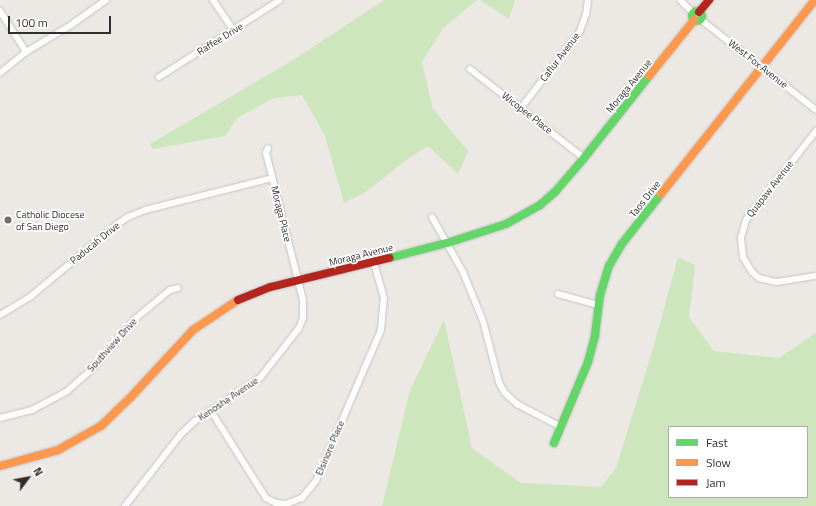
<!DOCTYPE html>
<style>
body{margin:0}
#map{position:relative;width:816px;height:506px;overflow:hidden;background:#ece8e4;font-family:"Titillium Web",sans-serif}
div>[style]{position:absolute}
[style*='--x']{left:calc(var(--x)*1px);top:calc(var(--y)*1px);width:calc(var(--w)*1px);rotate:calc(var(--a)*1deg)}
.green>*{inset:0;background:#cee6be}
.roads{filter:drop-shadow(0 0 1px #c5c4c5) drop-shadow(0 0 1px #c5c4c5)}
.street>*{height:6px;margin:-3px;padding:0 3px;transform-origin:3px;border-radius:3px;background:#fcfcfb}
.fast>*{height:8px;margin:-4px;padding:0 4px;transform-origin:4px;border-radius:4px;background:#63d668}
.fast>.ring{margin:-4px;padding:0;box-sizing:content-box;background:none;border:8px solid #63d668;border-radius:50%}
.slow>*{height:8px;margin:-4px;padding:0 4px;transform-origin:4px;border-radius:4px;background:#ff974d}
.jam>*{height:8px;margin:-4px;padding:0 4px;transform-origin:4px;border-radius:4px;background:#b3261e}
.dots>*{width:11px;height:11px;translate:-50% -50%;box-sizing:border-box;border:2px solid #fff;border-radius:50%}
span{translate:-50% -50%;white-space:nowrap;text-align:center;line-height:1.15;-webkit-text-stroke:3.5px #fff;paint-order:stroke}
.street-label{font-size:10px;color:#2e2e2e}
.poi-label{font-size:10px;color:#2e2e2e}
.left{translate:0 -50%;text-align:left}
.legend{position:absolute;left:668px;top:426px;width:140px;height:72px;box-sizing:border-box;background:#fff;border:1px solid #ababab;margin:0;padding:5px 7px;list-style:none;font-size:12px;color:#2e2e2e}
.legend li{display:flex;align-items:center;gap:8px;height:20px}
.legend b{width:20px;border:1px solid #ababab}
.north{position:absolute;left:8px;top:458px;width:40px;height:40px;-webkit-text-stroke:3px #fff;paint-order:stroke;rotate:58deg;font-size:11px;font-weight:700;line-height:16px;text-align:center;color:#2e2e2e}
.north::after{content:'';display:block;margin:auto;width:14px;height:18px;background:#2e2e2e;clip-path:polygon(50% 0,100% 100%,50% 72%,0 100%)}
.scale{position:absolute;left:8px;top:16px;width:103px;height:18px;box-sizing:border-box;border:2px solid #2e2e2e;border-top:0;padding-left:5px;font-size:12px;line-height:14px;white-space:nowrap;color:#2e2e2e;-webkit-text-stroke:3px #fff;paint-order:stroke}
</style>
<div id="map">
<div class="green">
<i style="clip-path:polygon(384px 0,477px 0,443px 28px,422px 62px,433px 109px,468px 151px,458px 174px,428px 146px,405px 161px,366px 192px,344px 203px,325px 136px,302px 95px,274px 98px,237px 118px,225px 136px,153px 149px,150px 144px,295px 59px)"></i>
<i style="clip-path:polygon(480px 0,515px 0,509px 19px)"></i>
<i style="clip-path:polygon(evenodd,678px 257px,695px 265px,689px 317px,714px 351px,779px 358px,816px 333px,816px 506px,382px 506px,410px 390px,444px 320px,472px 448px,521px 483px,601px 487px,616px 468px,654px 345px,678px 257px,669px 427px,807px 427px,807px 497px,669px 497px,669px 427px)"></i>
</div>
<div class="roads">
<div class="street">
<i style="--x:213;--y:0;--w:36;--a:56"></i>
<i style="--x:680;--y:0;--w:18;--a:45"></i>
<i style="--x:0;--y:11;--w:49;--a:57.6"></i>
<i style="--x:700;--y:19;--w:147;--a:38.1"></i>
<i style="--x:470;--y:69;--w:145;--a:38"></i>
<i style="--x:0;--y:73;--w:33;--a:-39"></i>
<i style="--x:26;--y:52;--w:52;--a:-31"></i>
<i style="--x:71;--y:25;--w:43;--a:-35.5"></i>
<i style="--x:159;--y:77;--w:143;--a:-32.5"></i>
<i style="--x:521;--y:108;--w:97;--a:-52.5"></i>
<i style="--x:580;--y:31;--w:18;--a:-71"></i>
<i style="--x:586;--y:14;--w:14;--a:-82"></i>
<i style="--x:816;--y:131;--w:113;--a:128.2"></i>
<i style="--x:746;--y:220;--w:19;--a:106"></i>
<i style="--x:741;--y:238;--w:19;--a:84"></i>
<i style="--x:743;--y:257;--w:17;--a:59"></i>
<i style="--x:752;--y:272;--w:9;--a:41"></i>
<i style="--x:759;--y:278;--w:18;--a:13"></i>
<i style="--x:777;--y:282;--w:39;--a:-9"></i>
<i style="--x:432;--y:217;--w:63;--a:60.6"></i>
<i style="--x:463;--y:272;--w:53;--a:67.8"></i>
<i style="--x:483;--y:321;--w:63;--a:75.3"></i>
<i style="--x:499;--y:382;--w:11;--a:63"></i>
<i style="--x:504;--y:392;--w:18;--a:43"></i>
<i style="--x:517;--y:404;--w:50;--a:27.6"></i>
<i style="--x:558;--y:294;--w:41;--a:15.4"></i>
<i style="--x:0;--y:315;--w:35;--a:-31"></i>
<i style="--x:30;--y:297;--w:111;--a:-39.9"></i>
<i style="--x:115;--y:226;--w:16;--a:-35"></i>
<i style="--x:128;--y:217;--w:18;--a:-22"></i>
<i style="--x:145;--y:210;--w:131;--a:-14.1"></i>
<i style="--x:211;--y:411;--w:103;--a:57.7"></i>
<i style="--x:266;--y:498;--w:11;--a:27"></i>
<i style="--x:276;--y:503;--w:10;--a:6"></i>
<i style="--x:286;--y:504;--w:17;--a:-21"></i>
<i style="--x:302;--y:498;--w:22;--a:-51"></i>
<i style="--x:316;--y:481;--w:164;--a:-66.7"></i>
<i style="--x:381;--y:330;--w:32;--a:-85"></i>
<i style="--x:384;--y:298;--w:37;--a:-106"></i>
<i style="--x:0;--y:418;--w:33;--a:-14"></i>
<i style="--x:32;--y:410;--w:40;--a:-28"></i>
<i style="--x:67;--y:391;--w:32;--a:-41"></i>
<i style="--x:91;--y:370;--w:69;--a:-49.1"></i>
<i style="--x:136;--y:318;--w:44;--a:-39.5"></i>
<i style="--x:170;--y:290;--w:8;--a:-14"></i>
<i style="--x:125;--y:506;--w:91;--a:-52.1"></i>
<i style="--x:181;--y:434;--w:19;--a:-43"></i>
<i style="--x:195;--y:421;--w:78;--a:-33.5"></i>
<i style="--x:260;--y:378;--w:63;--a:-52"></i>
<i style="--x:299;--y:328;--w:11;--a:-68"></i>
<i style="--x:303;--y:318;--w:18;--a:-90"></i>
<i style="--x:303;--y:300;--w:152;--a:-104.1"></i>
<i style="--x:266;--y:153;--w:5;--a:-68"></i>
</div>
<div class="fast">
<i class="ring" style="left:692px;top:11px;width:2px;height:2px"></i>
<i style="--x:389;--y:258;--w:60;--a:-14.5"></i>
<i style="--x:447;--y:243;--w:62;--a:-17.9"></i>
<i style="--x:506;--y:224;--w:39;--a:-29"></i>
<i style="--x:540;--y:205;--w:20;--a:-41"></i>
<i style="--x:555;--y:192;--w:45;--a:-49.5"></i>
<i style="--x:584;--y:158;--w:105;--a:-51.6"></i>
<i style="--x:554;--y:443;--w:88;--a:-67.2"></i>
<i style="--x:588;--y:362;--w:28;--a:-75"></i>
<i style="--x:595;--y:335;--w:40;--a:-82.9"></i>
<i style="--x:600;--y:295;--w:30;--a:-73"></i>
<i style="--x:609;--y:266;--w:24;--a:-60"></i>
<i style="--x:621;--y:245;--w:65;--a:-51.9"></i>
</div>
<div class="slow">
<i style="--x:649;--y:76;--w:72;--a:-51.2"></i>
<i style="--x:661;--y:194;--w:248;--a:-51.6"></i>
<i style="--x:0;--y:466;--w:60;--a:-15.4"></i>
<i style="--x:58;--y:450;--w:49;--a:-29.2"></i>
<i style="--x:101;--y:426;--w:40;--a:-44"></i>
<i style="--x:130;--y:398;--w:93;--a:-47.2"></i>
<i style="--x:193;--y:330;--w:54;--a:-33.7"></i>
</div>
<div class="jam">
<i style="--x:699;--y:12;--w:16;--a:-50"></i>
<i style="--x:238;--y:300;--w:35;--a:-22"></i>
<i style="--x:271;--y:287;--w:122;--a:-13.8"></i>
</div>
</div>
<div class="dots">
<i style="left:8px;top:220px;background:#706f6e"></i>
</div>
<div class="street-label">
<span style="left:220px;top:39px;rotate:-32deg">Raffee Drive</span>
<span style="left:560px;top:57px;rotate:-53deg">Caflur Avenue</span>
<span style="left:758px;top:64px;rotate:38deg">West Fox Avenue</span>
<span style="left:629px;top:86px;rotate:-51deg">Moraga Avenue</span>
<span style="left:527px;top:113px;rotate:38deg">Wicopee Place</span>
<span style="left:770px;top:189px;rotate:-52deg">Quapaw Avenue</span>
<span style="left:645px;top:199px;rotate:-52deg">Taos Drive</span>
<span style="left:281px;top:214px;rotate:76deg">Moraga Place</span>
<span style="left:95px;top:243px;rotate:-39deg">Paducah Drive</span>
<span style="left:361px;top:255px;rotate:-14deg">Moraga Avenue</span>
<span style="left:112px;top:345px;rotate:-48deg">Southview Drive</span>
<span style="left:228px;top:399px;rotate:-34deg">Kenosha Avenue</span>
<span style="left:330px;top:448px;rotate:-67deg">Elsinore Place</span>
</div>
<div class="poi-label">
<span class="left" style="left:16px;top:220px">Catholic Diocese<br>of San Diego</span>
</div>
<ul class="legend">
<li><b style="height:5px;background:#63d668"></b>Fast</li>
<li><b style="height:5px;background:#ff974d"></b>Slow</li>
<li><b style="height:5px;background:#b3261e"></b>Jam</li>
</ul>
<div class="north">N</div>
<div class="scale">100 m</div>
</div>
